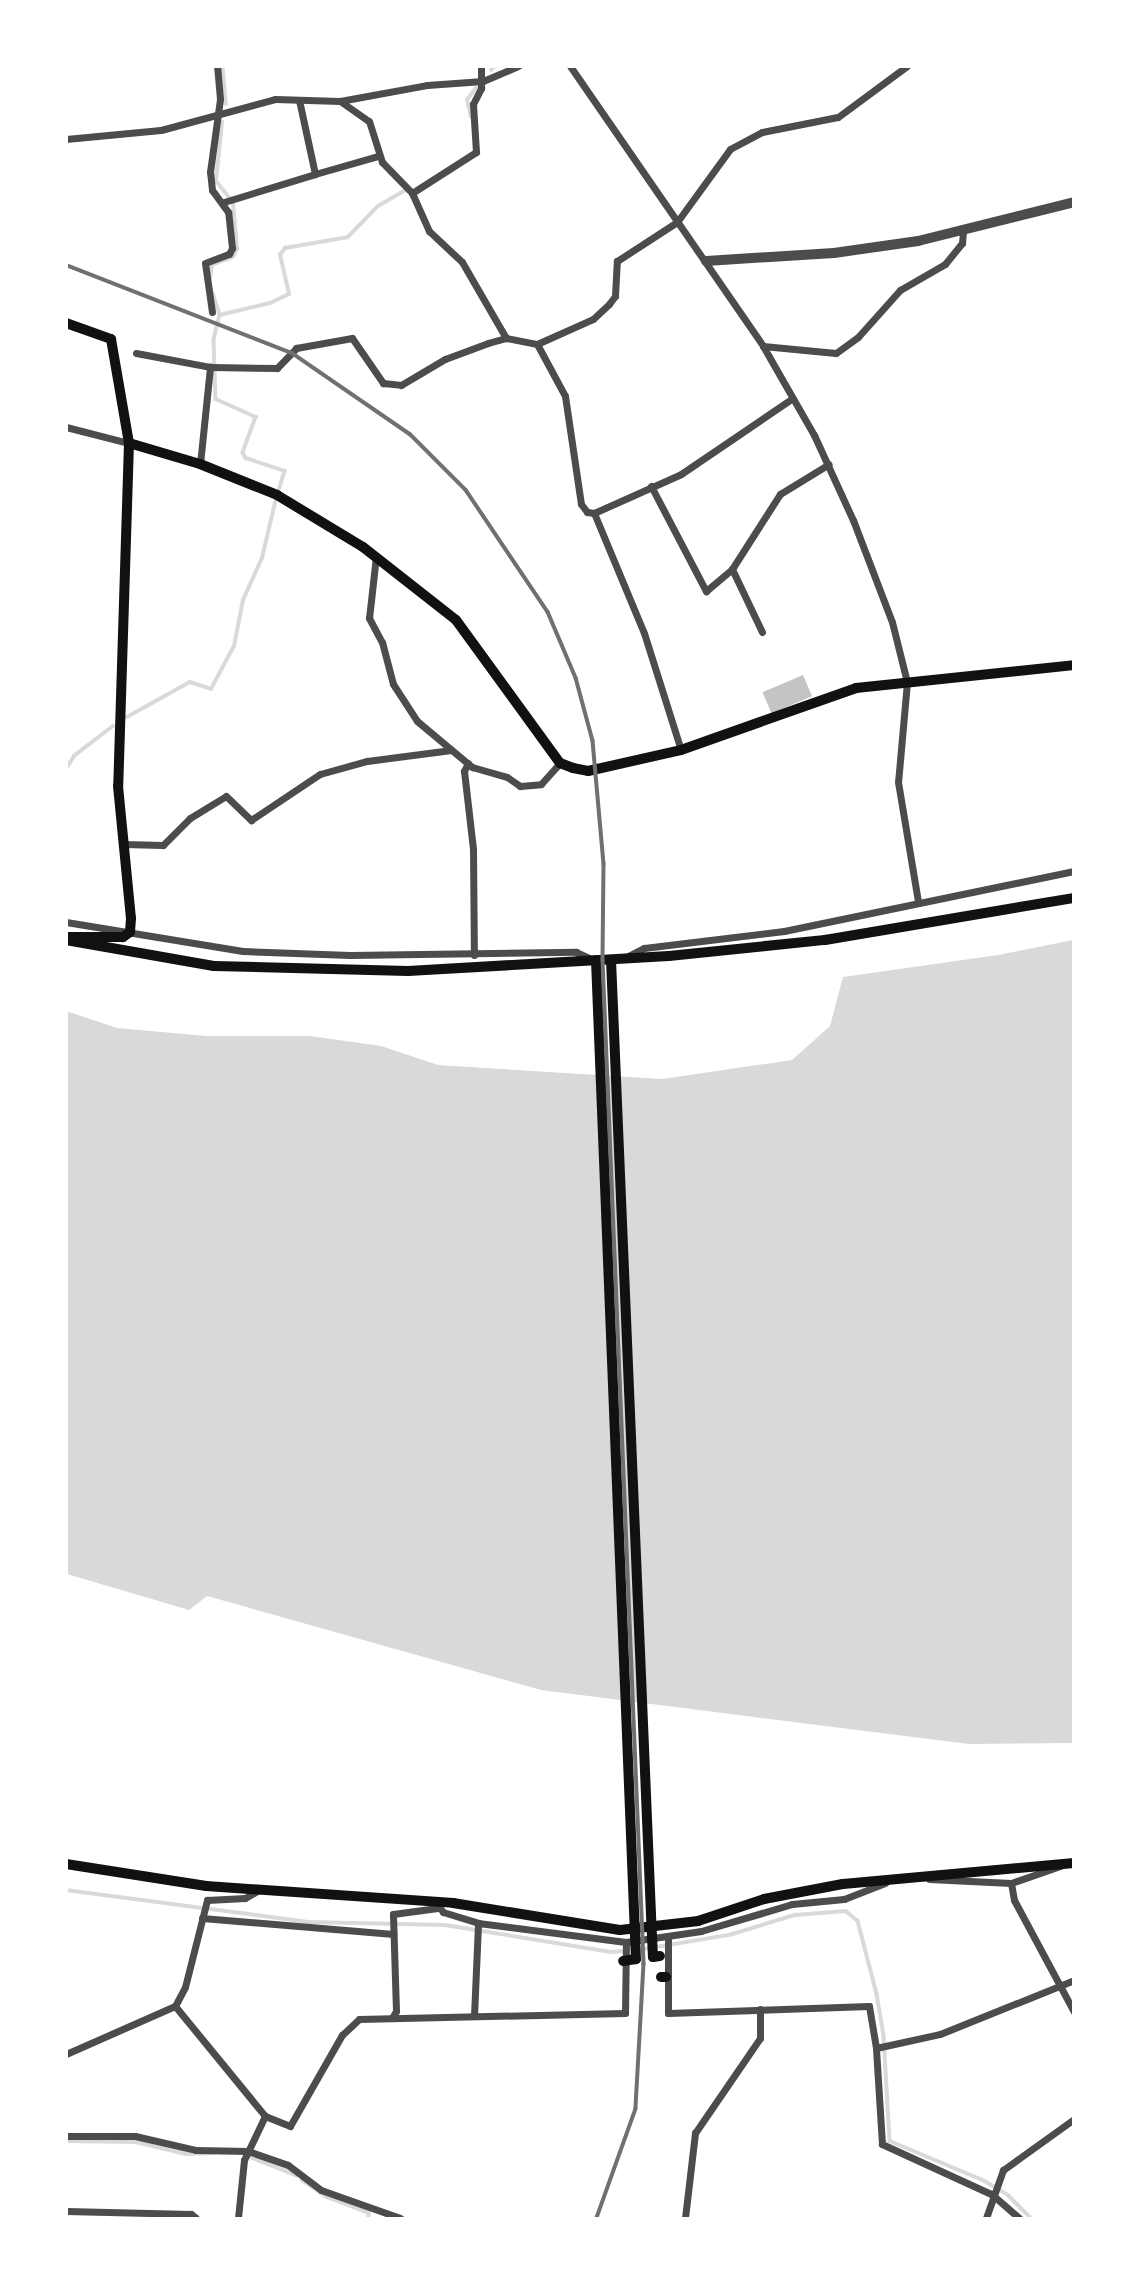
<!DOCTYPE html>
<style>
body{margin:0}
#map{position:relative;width:1140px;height:2285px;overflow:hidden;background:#fff;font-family:Inter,sans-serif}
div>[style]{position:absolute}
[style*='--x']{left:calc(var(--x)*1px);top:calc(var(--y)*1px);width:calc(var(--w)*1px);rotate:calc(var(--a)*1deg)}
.water>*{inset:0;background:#d9d9d9}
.stream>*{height:3.5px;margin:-1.75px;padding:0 1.75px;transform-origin:1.75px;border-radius:1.75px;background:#d9d9d9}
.building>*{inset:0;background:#c4c4c4;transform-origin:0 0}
.minor>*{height:7px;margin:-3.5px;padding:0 3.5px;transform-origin:3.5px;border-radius:3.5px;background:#4c4c4c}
.tertiary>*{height:10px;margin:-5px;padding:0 5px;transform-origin:5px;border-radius:5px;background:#4c4c4c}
.secondary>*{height:10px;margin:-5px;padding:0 5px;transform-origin:5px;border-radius:5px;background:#111}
.rail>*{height:3.5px;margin:-1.75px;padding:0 1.75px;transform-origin:1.75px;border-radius:1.75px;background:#707070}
span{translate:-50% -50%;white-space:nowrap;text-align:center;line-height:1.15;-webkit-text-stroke:5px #fff;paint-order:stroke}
.frame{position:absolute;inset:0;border:68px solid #fff;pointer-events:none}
</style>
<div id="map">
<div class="water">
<i style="clip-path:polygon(1073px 940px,1073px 1743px,969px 1744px,541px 1690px,207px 1596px,189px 1610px,67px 1574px,66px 1011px,117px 1028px,206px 1036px,310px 1036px,381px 1046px,438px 1065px,662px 1079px,792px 1060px,830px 1026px,843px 977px,998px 955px)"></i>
</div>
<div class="stream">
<i style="--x:223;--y:66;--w:38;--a:85"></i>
<i style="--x:491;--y:70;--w:6;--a:-45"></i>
<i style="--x:471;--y:117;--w:17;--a:-103"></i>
<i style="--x:467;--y:100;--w:15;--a:-53"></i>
<i style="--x:210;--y:278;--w:13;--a:-81"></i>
<i style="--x:212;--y:265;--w:22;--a:-21"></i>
<i style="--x:233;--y:257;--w:9;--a:-63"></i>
<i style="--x:237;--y:249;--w:46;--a:-95"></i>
<i style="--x:233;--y:203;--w:28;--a:-128"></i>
<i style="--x:216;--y:181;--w:59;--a:-84.2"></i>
<i style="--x:213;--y:293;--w:23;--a:72"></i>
<i style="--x:220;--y:315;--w:25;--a:104"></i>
<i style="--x:214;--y:339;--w:60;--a:88.1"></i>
<i style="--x:216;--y:399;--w:44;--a:24.2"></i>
<i style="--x:256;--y:417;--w:38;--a:110"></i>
<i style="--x:243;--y:453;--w:6;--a:59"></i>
<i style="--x:246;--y:458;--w:41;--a:18.4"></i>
<i style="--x:285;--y:471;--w:21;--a:107"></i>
<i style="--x:220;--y:315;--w:51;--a:-13.5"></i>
<i style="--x:270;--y:303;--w:21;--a:-25"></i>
<i style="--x:289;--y:294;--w:40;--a:-103"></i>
<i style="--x:280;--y:255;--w:9;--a:-54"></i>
<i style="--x:285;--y:248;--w:64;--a:-9.9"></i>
<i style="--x:348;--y:237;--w:43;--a:-45.9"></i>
<i style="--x:378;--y:206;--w:30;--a:-30"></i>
<i style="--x:127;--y:717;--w:72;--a:-29.1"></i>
<i style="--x:190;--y:682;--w:22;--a:18"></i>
<i style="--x:211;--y:689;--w:49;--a:-61.9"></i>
<i style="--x:234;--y:646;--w:47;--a:-78.9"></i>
<i style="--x:243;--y:600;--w:46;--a:-65.7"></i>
<i style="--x:262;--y:558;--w:57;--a:-76.7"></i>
<i style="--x:66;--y:769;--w:15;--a:-58"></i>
<i style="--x:74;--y:756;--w:49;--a:-37.6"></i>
<i style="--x:66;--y:1890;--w:244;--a:7.5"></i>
<i style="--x:308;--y:1922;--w:137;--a:1.3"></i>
<i style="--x:445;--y:1925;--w:168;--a:9.2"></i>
<i style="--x:611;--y:1952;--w:16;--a:-4"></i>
<i style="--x:638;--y:1950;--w:92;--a:-9.4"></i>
<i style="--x:729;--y:1935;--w:69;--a:-16.9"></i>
<i style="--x:795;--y:1915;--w:51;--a:-4.5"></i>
<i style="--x:846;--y:1911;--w:16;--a:40"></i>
<i style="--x:858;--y:1921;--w:75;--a:75.4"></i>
<i style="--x:877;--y:1994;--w:43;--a:80.5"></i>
<i style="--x:884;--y:2036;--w:105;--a:86.7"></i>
<i style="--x:890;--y:2141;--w:103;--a:22.8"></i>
<i style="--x:985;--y:2181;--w:27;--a:31"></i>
<i style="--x:1008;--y:2195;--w:33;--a:45"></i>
<i style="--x:66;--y:2141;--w:70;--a:0.8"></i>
<i style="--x:136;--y:2142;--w:51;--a:13.5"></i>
<i style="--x:186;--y:2154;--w:27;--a:-2"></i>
<i style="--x:248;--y:2156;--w:52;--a:21.6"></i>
<i style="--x:302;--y:2180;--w:30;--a:34"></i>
<i style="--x:327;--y:2197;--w:45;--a:20.9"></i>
<i style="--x:369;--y:2213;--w:5;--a:90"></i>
</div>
<div class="building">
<i style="left:803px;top:675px;width:23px;height:44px;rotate:67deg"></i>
</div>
<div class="minor">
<i style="--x:570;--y:66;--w:340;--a:55.4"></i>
<i style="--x:763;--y:346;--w:103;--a:60.2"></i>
<i style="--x:814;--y:435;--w:94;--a:65.4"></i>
<i style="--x:853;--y:520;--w:109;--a:69.1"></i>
<i style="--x:892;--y:622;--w:62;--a:76"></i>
<i style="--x:907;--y:682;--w:100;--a:95.1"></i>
<i style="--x:898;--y:782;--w:121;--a:80.5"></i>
<i style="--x:299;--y:100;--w:76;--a:77.8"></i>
<i style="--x:315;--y:174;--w:66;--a:-15.9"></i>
<i style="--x:340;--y:101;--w:35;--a:35"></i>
<i style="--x:369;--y:121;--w:43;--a:72.4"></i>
<i style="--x:382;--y:162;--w:43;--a:45.9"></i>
<i style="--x:412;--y:193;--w:42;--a:65.9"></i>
<i style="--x:429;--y:231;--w:45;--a:43.2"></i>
<i style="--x:462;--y:262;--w:88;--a:59.9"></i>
<i style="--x:66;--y:139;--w:95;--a:-5.4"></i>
<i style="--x:161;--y:130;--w:118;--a:-15.2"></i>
<i style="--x:275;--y:99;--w:65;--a:1.8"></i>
<i style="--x:340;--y:101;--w:88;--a:-10.4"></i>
<i style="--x:427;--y:85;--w:56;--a:-4.1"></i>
<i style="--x:483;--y:81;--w:38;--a:-23"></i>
<i style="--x:412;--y:193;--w:76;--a:-32.6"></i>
<i style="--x:476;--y:152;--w:48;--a:-93.6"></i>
<i style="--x:473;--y:104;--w:18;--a:-63"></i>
<i style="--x:481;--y:88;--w:22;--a:-90"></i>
<i style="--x:224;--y:202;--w:95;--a:-17.1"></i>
<i style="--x:212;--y:312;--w:49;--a:-98.1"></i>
<i style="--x:205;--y:263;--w:26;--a:-21"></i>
<i style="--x:229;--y:254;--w:7;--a:-63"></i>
<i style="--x:232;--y:248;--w:36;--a:-96"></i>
<i style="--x:228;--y:212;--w:27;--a:-126"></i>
<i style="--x:212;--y:190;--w:18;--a:-96"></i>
<i style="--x:210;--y:172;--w:74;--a:-82.2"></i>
<i style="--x:220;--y:99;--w:33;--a:-95"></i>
<i style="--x:537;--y:344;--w:59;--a:61.7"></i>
<i style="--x:565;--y:396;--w:109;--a:81.6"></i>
<i style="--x:581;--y:504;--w:10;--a:53"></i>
<i style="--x:587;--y:512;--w:7;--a:8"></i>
<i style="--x:594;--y:513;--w:95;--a:-24.1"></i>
<i style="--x:681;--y:474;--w:135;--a:-34.2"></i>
<i style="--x:763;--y:346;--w:73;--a:5.5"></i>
<i style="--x:836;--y:353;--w:27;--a:-36"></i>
<i style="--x:858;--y:337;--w:63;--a:-48.2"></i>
<i style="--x:900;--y:290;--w:52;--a:-30"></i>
<i style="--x:945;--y:264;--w:27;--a:-51"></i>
<i style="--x:962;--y:243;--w:12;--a:-85"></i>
<i style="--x:136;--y:353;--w:75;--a:10.7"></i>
<i style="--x:66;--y:427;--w:65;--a:14.3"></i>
<i style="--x:200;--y:464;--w:98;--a:-84.1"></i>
<i style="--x:210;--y:367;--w:67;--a:0.9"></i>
<i style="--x:277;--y:368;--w:28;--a:-46"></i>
<i style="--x:296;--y:348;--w:57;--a:-10.1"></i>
<i style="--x:352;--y:338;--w:55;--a:55.4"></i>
<i style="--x:383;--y:383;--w:18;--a:6"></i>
<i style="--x:401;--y:385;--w:51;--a:-30.6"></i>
<i style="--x:445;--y:359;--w:46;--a:-20.4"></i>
<i style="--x:488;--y:343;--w:19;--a:-16"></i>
<i style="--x:506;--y:338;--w:32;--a:11"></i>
<i style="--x:537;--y:344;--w:61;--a:-24.1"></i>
<i style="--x:593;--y:319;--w:22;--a:-43"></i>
<i style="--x:609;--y:304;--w:10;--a:-53"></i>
<i style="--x:615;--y:296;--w:35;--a:-87"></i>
<i style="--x:617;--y:261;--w:72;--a:-33"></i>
<i style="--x:677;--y:222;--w:90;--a:-54"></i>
<i style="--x:730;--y:149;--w:36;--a:-28"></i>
<i style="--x:762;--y:132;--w:77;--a:-11.2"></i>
<i style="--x:838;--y:117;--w:86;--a:-36.5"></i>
<i style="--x:651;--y:486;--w:119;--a:62.4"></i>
<i style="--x:706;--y:591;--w:34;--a:-40"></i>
<i style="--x:594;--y:513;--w:130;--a:67.4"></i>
<i style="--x:644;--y:633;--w:123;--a:72.5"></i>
<i style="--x:376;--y:556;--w:62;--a:96.4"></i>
<i style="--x:369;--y:618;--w:27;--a:62"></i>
<i style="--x:382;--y:642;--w:43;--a:75.3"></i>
<i style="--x:393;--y:684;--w:44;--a:57"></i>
<i style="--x:417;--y:721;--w:72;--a:39.9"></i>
<i style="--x:472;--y:767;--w:36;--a:16"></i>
<i style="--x:507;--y:777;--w:16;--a:35"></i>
<i style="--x:520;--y:786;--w:21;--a:-5"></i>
<i style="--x:541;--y:784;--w:28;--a:-48"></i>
<i style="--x:762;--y:632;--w:70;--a:-115.5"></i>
<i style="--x:732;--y:569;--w:89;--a:-57.4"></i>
<i style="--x:780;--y:494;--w:57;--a:-31.5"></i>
<i style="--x:468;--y:763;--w:9;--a:117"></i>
<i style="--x:464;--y:771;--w:79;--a:83.4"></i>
<i style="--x:473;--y:849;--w:106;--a:89.5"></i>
<i style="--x:123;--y:844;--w:40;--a:1.4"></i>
<i style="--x:163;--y:845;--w:38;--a:-45"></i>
<i style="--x:190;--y:818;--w:42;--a:-31.4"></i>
<i style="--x:226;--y:796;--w:35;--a:44"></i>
<i style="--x:251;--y:820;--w:83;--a:-33.7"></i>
<i style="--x:320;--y:774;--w:49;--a:-15.5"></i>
<i style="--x:367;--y:761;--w:85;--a:-7.5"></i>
<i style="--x:66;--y:922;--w:179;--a:9.3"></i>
<i style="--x:243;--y:951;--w:107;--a:2.1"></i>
<i style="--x:350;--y:955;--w:226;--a:-0.8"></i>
<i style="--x:576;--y:952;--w:19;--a:25"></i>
<i style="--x:628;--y:956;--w:18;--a:-27"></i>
<i style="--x:644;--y:948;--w:141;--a:-6.9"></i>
<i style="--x:784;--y:931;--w:296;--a:-11.7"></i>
<i style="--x:929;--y:1879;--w:82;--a:2.8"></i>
<i style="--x:1011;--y:1883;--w:55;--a:-19.1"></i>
<i style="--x:1011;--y:1883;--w:17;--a:80"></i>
<i style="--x:1014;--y:1900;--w:127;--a:61.8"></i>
<i style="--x:435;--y:1902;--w:13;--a:51"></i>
<i style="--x:443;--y:1912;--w:37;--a:17"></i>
<i style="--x:478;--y:1923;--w:149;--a:7.3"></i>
<i style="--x:626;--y:1942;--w:76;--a:-8.3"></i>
<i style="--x:701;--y:1931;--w:95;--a:-16.5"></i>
<i style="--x:792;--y:1904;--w:52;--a:-5.5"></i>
<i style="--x:844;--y:1899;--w:44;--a:-21.3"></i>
<i style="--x:202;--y:1918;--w:192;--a:4.8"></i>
<i style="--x:668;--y:1937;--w:76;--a:90"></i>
<i style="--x:668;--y:2013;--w:201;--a:-2"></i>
<i style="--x:869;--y:2006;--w:43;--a:80.5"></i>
<i style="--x:175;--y:2006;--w:142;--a:50.7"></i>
<i style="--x:265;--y:2116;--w:27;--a:22"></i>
<i style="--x:290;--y:2126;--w:105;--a:-60.3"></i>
<i style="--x:342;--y:2035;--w:23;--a:-43"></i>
<i style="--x:359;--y:2019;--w:266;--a:-1.3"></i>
<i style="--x:625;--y:2013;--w:71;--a:-89.2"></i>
<i style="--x:474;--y:2016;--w:93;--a:-87.5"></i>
<i style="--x:392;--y:2018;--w:8;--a:-60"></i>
<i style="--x:396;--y:2011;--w:97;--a:-91.8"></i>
<i style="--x:393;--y:1914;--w:45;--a:-7.6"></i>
<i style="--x:66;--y:2054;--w:119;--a:-23.8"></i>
<i style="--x:175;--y:2006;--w:21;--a:-62"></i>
<i style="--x:185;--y:1987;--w:90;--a:-75.8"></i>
<i style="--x:207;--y:1900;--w:38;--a:-3"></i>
<i style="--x:245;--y:1898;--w:14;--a:-30"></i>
<i style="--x:66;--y:2136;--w:69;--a:0"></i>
<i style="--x:135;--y:2136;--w:63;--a:12.9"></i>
<i style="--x:196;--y:2150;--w:52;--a:1.1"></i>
<i style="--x:248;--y:2151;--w:42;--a:19.3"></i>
<i style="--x:288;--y:2165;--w:41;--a:37.1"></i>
<i style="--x:321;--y:2190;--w:84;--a:19.5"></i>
<i style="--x:66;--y:2211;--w:125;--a:1.4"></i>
<i style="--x:191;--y:2214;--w:6;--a:39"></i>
<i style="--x:238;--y:2218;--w:58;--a:-84.1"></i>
<i style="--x:244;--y:2160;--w:49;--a:-64.5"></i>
<i style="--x:685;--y:2218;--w:86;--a:-83.3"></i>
<i style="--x:695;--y:2133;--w:115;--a:-55.6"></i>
<i style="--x:760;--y:2038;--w:29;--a:-90"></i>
<i style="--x:986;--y:2218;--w:51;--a:-70.5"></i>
<i style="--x:1003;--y:2170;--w:87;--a:-35.7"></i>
<i style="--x:1019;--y:2218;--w:37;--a:-139"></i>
<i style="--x:991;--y:2194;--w:120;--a:-155.4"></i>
<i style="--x:882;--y:2144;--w:96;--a:-93.6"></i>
<i style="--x:876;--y:2048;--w:66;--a:-12.3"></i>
<i style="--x:940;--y:2034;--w:144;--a:-21.9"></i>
</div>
<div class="tertiary">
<i style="--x:706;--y:261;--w:128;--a:-3.6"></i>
<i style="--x:834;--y:253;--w:85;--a:-8.1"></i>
<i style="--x:918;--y:241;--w:161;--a:-14"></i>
</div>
<div class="secondary">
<i style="--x:66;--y:323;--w:48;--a:19.6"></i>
<i style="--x:111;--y:339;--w:106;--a:80.2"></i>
<i style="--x:129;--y:443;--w:343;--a:91.8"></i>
<i style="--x:118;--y:786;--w:133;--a:84.4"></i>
<i style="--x:131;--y:918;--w:14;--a:94"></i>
<i style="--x:130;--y:932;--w:9;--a:144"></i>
<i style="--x:123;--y:937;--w:57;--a:180"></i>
<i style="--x:129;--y:443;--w:74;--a:16.5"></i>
<i style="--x:200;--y:464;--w:83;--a:21.9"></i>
<i style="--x:277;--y:495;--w:100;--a:31.2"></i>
<i style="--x:363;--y:547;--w:118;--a:38.1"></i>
<i style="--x:456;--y:620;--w:177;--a:54"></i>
<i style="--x:560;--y:763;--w:14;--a:21"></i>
<i style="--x:573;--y:768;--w:15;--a:11"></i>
<i style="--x:588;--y:771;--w:95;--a:-12.7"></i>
<i style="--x:681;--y:750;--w:186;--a:-19.5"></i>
<i style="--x:856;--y:688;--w:219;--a:-6"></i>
<i style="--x:66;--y:940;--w:150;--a:10"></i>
<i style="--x:214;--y:966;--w:194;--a:1.5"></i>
<i style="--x:408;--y:971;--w:261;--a:-3.3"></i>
<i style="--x:669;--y:956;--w:157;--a:-5.9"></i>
<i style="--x:825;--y:940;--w:253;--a:-9.6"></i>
<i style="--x:596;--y:960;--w:1000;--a:87.71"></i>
<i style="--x:636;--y:1959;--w:13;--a:171"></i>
<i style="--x:611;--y:960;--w:956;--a:87.6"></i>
<i style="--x:651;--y:1915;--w:42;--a:87.3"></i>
<i style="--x:653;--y:1957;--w:7;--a:-8"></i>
<i style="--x:66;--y:1864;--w:142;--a:8.9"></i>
<i style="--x:206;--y:1886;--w:248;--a:3.9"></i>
<i style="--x:453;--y:1903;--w:169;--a:9.2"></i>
<i style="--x:620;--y:1930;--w:79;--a:-6.6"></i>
<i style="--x:698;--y:1921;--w:70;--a:-18.4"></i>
<i style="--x:764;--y:1899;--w:80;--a:-10.8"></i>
<i style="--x:843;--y:1884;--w:232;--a:-5.2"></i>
<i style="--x:661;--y:1977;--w:5;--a:0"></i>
</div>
<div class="rail">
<i style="--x:66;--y:265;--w:243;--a:21.3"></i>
<i style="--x:292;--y:353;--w:143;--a:34.5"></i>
<i style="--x:410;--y:434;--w:79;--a:45"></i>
<i style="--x:466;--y:490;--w:147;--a:56.1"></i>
<i style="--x:548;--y:612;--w:72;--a:67"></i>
<i style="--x:576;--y:678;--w:65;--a:74.9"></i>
<i style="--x:593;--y:741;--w:123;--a:84.9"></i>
<i style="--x:604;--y:864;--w:96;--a:90.6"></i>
<i style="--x:603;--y:960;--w:1005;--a:87.66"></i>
<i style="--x:644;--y:1964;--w:145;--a:93.2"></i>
<i style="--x:636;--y:2109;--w:116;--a:109.7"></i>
</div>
<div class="frame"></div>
</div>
